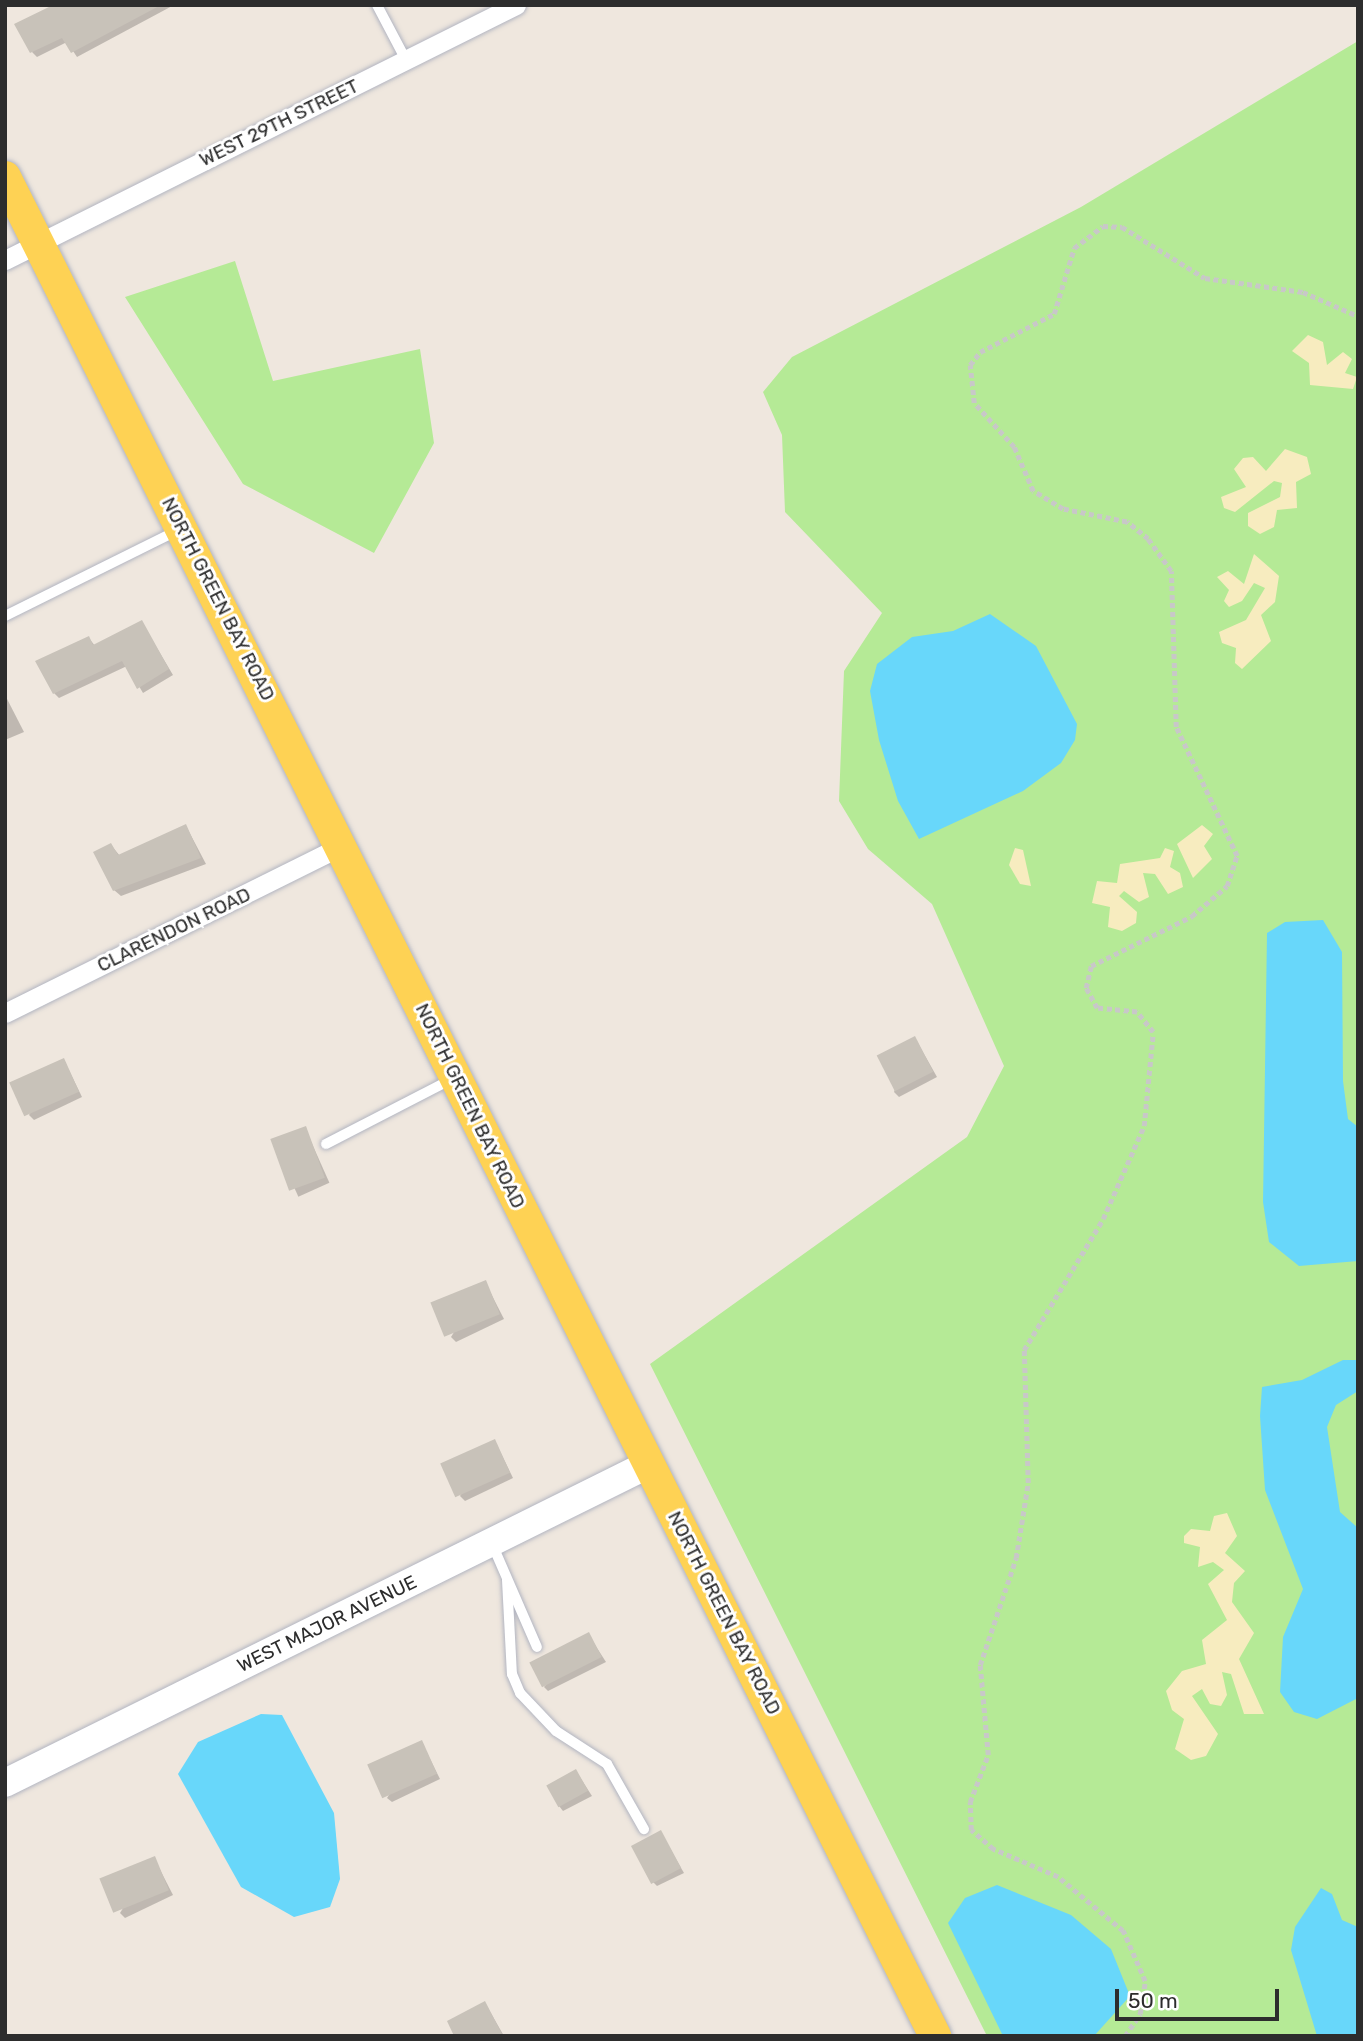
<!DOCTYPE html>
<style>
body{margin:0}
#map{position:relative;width:1363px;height:2041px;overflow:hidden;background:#efe7de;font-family:Rubik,sans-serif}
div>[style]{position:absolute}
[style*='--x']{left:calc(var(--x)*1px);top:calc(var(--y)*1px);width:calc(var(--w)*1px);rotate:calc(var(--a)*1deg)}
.green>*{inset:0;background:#b5ea96}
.sand>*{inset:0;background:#f7ecbf}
.water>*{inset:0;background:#68d7fa}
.shadow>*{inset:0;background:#0003;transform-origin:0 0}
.building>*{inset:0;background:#c8c2b9;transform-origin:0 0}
.path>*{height:4.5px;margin-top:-2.25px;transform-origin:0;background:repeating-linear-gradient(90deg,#c8c8c8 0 5px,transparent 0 8.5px)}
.roads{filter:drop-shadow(0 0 2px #b2b5c1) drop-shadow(0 0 2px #b2b5c1)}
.lane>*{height:10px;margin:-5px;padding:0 5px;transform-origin:5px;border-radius:5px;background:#fff}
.street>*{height:19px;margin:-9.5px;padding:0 9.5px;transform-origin:9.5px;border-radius:9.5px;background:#fff}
.secondary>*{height:28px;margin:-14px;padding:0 14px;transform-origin:14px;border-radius:14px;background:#fff}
.primary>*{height:32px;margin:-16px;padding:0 16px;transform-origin:16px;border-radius:16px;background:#fed254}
span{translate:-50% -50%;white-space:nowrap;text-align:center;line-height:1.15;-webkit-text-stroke:6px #fff;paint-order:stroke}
.street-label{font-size:19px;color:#2d2d2d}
.frame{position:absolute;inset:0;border:7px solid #2d2d2d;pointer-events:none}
.scale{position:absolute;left:1115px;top:1989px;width:164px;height:32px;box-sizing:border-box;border:4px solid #2d2d2d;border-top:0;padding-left:9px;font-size:21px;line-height:24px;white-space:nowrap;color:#2d2d2d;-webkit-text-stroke:5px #fff;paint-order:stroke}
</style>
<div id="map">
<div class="green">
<i style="clip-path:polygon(1358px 41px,1358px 2036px,987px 2036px,650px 1364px,967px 1137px,1004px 1066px,932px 904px,868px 849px,839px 801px,844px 671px,882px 613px,785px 512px,782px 435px,763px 392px,792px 357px,1081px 207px)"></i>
<i style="clip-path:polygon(235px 261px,273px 381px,420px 349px,434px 443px,374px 553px,243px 484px,125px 297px)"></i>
</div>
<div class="sand">
<i style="clip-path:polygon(1308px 335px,1323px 342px,1327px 365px,1343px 352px,1352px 359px,1345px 373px,1357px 377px,1353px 389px,1310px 385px,1309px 363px,1292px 351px)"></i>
<i style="clip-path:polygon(1285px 449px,1307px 457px,1311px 474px,1296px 482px,1297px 508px,1277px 510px,1274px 527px,1260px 534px,1248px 526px,1248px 513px,1280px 497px,1282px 483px,1274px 481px,1235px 512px,1224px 508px,1221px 497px,1246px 487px,1234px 469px,1243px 458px,1253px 457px,1266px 471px)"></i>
<i style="clip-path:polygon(1254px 554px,1279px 576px,1275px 602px,1261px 615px,1271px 641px,1242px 669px,1235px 663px,1236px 648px,1222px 643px,1219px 632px,1246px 620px,1265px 588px,1254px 583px,1242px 601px,1229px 607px,1224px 601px,1229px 590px,1217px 577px,1228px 571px,1244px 584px)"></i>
<i style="clip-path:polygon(1202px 825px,1213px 834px,1204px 846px,1212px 859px,1193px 878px,1177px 844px)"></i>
<i style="clip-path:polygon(1015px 848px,1023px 850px,1031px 886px,1020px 884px,1009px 865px)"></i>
<i style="clip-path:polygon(1165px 848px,1174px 851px,1170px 867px,1180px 873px,1183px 887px,1168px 894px,1155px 874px,1143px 873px,1149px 897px,1139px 902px,1124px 891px,1119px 896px,1137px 912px,1136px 923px,1122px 931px,1108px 927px,1110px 907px,1092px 903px,1097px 881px,1117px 883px,1120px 864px,1160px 858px)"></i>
<i style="clip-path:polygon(1227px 1513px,1237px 1536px,1225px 1553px,1245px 1571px,1234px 1583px,1232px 1602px,1254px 1633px,1239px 1659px,1264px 1714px,1244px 1714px,1231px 1674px,1222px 1672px,1227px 1695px,1221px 1706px,1210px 1704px,1202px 1689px,1192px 1696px,1218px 1734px,1206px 1756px,1191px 1760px,1175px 1749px,1184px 1719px,1172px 1710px,1166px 1691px,1182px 1671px,1206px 1664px,1202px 1640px,1227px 1620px,1208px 1584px,1224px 1570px,1213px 1562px,1198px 1567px,1200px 1547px,1184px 1543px,1184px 1536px,1191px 1529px,1210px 1531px,1214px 1516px)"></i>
</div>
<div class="water">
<i style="clip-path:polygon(990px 614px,1036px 646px,1077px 724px,1075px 740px,1061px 763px,1023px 791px,919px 839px,898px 801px,879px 740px,870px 691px,877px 664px,912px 637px,953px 631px)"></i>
<i style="clip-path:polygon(1323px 920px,1342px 952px,1343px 1081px,1348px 1119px,1358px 1127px,1358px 1261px,1299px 1266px,1269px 1242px,1263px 1202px,1267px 933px,1285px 922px)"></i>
<i style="clip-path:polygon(1343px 1360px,1358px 1360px,1358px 1391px,1336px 1405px,1327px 1427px,1340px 1512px,1358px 1528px,1358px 1698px,1317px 1719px,1294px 1712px,1280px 1692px,1283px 1637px,1303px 1589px,1265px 1490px,1260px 1416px,1262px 1387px,1302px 1380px)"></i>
<i style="clip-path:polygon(261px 1714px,282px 1715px,334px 1813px,340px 1879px,330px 1907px,294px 1917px,241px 1887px,178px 1774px,198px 1742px)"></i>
<i style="clip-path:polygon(997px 1885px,1071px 1915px,1111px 1949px,1130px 1996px,1094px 2036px,1003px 2036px,948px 1923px,965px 1898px)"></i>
<i style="clip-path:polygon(1321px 1888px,1332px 1894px,1342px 1920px,1358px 1927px,1358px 2036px,1317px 2036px,1291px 1950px,1295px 1927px)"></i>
</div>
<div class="shadow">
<i style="clip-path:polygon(56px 5px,174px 5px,77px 57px,67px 42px,37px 57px,32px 52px)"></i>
<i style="clip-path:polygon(142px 623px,173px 675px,143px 693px,127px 666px,59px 698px,54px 693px,89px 638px,95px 646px)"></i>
<i style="clip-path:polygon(5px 695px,24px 732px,5px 740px)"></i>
<i style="clip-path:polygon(186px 826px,206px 864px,121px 896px,114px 890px,111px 845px,120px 856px)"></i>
<i style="clip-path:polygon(915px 1038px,937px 1077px,899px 1097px,894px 1092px)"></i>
<i style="clip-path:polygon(64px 1060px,82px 1097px,34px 1120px,29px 1115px)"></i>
<i style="left:305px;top:1128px;width:60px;height:34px;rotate:66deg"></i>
<i style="clip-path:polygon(485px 1282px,504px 1319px,456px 1342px,451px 1337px)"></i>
<i style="clip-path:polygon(495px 1441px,513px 1478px,465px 1501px,460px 1496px)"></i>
<i style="clip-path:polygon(588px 1634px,606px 1662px,548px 1691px,544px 1687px)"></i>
<i style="clip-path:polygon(422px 1743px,440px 1779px,392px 1802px,387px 1798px)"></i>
<i style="clip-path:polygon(576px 1771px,592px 1796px,563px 1811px,559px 1806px)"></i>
<i style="clip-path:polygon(661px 1833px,684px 1873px,657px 1886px,652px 1881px)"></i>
<i style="clip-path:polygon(154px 1858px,173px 1895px,125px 1918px,120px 1913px)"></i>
<i style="clip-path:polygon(485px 2003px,504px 2036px,456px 2036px)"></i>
</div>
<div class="building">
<i style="clip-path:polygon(53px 5px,161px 5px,71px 53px,62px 38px,30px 53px,14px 24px)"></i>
<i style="clip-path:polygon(142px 620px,169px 669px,137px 689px,122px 661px,53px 694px,35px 661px,89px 636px,93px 645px)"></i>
<i style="clip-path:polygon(186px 824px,201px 858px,113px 891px,93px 852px,111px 843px,118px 855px)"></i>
<i style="left:915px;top:1036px;width:40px;height:43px;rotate:63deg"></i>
<i style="left:64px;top:1058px;width:37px;height:60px;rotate:66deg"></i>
<i style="left:306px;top:1126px;width:55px;height:38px;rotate:70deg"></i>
<i style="left:486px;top:1280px;width:37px;height:60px;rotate:68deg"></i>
<i style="left:495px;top:1439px;width:37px;height:60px;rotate:66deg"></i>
<i style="left:589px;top:1632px;width:28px;height:67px;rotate:63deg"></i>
<i style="left:422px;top:1740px;width:37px;height:60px;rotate:66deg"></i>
<i style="left:576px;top:1769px;width:25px;height:34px;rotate:61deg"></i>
<i style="left:661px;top:1830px;width:43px;height:34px;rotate:62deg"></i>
<i style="left:155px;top:1856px;width:37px;height:60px;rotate:68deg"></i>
<i style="clip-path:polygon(485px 2001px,503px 2036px,454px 2036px,447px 2021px)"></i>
</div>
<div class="path">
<i style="--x:1125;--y:2036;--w:27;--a:-56"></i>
<i style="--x:1140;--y:2014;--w:33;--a:-81"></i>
<i style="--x:1145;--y:1981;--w:55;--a:-113.7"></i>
<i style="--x:1123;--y:1931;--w:85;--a:-140.3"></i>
<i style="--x:1058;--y:1877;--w:71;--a:-156.7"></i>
<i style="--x:993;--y:1849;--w:29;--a:-139"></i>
<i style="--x:971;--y:1830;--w:28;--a:-92"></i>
<i style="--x:970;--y:1802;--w:50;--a:-69"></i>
<i style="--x:988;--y:1755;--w:90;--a:-95.1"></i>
<i style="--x:980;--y:1665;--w:113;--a:-71.4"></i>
<i style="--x:1016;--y:1558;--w:76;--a:-80.9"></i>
<i style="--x:1028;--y:1483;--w:133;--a:-91.7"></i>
<i style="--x:1024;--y:1350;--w:153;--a:-58.9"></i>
<i style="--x:1103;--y:1219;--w:102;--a:-66.2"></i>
<i style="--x:1144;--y:1126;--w:94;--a:-84.5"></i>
<i style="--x:1153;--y:1032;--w:26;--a:-129"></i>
<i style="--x:1137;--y:1012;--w:40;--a:-174.3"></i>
<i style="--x:1097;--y:1008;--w:23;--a:-119"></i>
<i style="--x:1086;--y:988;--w:23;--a:-77"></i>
<i style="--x:1091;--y:966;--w:113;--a:-26.3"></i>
<i style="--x:1192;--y:916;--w:46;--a:-40.6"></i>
<i style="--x:1227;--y:886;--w:32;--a:-72"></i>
<i style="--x:1237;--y:856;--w:143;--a:-115.3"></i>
<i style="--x:1176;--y:727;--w:156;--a:-91.8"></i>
<i style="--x:1171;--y:571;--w:39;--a:-126"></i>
<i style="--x:1148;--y:539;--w:27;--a:-141"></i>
<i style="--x:1127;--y:522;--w:65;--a:-168.5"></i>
<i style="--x:1063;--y:509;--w:35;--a:-149"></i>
<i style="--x:1033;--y:491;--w:48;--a:-113.4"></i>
<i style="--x:1014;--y:447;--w:59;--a:-132.3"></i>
<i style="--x:974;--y:403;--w:38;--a:-96"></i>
<i style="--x:970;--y:365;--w:16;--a:-52"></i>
<i style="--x:980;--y:352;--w:83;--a:-27.2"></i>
<i style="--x:1054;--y:314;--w:69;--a:-73.1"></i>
<i style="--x:1074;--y:248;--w:36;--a:-37"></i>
<i style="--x:1103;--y:226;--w:19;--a:3"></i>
<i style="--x:1122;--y:227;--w:97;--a:31.6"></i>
<i style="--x:1205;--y:278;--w:99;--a:8.1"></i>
<i style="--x:1303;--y:292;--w:60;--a:23.6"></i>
</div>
<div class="roads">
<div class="lane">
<i style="--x:377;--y:5;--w:62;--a:62.2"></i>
<i style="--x:5;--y:616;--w:193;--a:-26.4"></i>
<i style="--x:326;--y:1144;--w:142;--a:-27.3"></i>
<i style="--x:493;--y:1546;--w:110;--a:66.5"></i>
<i style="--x:507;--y:1580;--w:94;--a:87"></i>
<i style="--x:512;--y:1674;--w:21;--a:67"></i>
<i style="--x:520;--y:1693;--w:52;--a:46.5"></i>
<i style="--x:556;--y:1731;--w:61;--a:32.9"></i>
<i style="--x:607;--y:1764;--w:75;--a:60.4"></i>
</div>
<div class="street">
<i style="--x:5;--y:260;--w:571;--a:-26.52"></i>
<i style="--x:5;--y:1013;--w:376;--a:-26.4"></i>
</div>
<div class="secondary">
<i style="--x:5;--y:1783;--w:719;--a:-26.35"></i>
</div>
<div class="primary">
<i style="--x:5;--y:177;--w:2079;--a:63.42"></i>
</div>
</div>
<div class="street-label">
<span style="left:279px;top:123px;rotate:-26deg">WEST 29TH STREET</span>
<span style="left:218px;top:599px;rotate:63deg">NORTH GREEN BAY ROAD</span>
<span style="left:174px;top:930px;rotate:-26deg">CLARENDON ROAD</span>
<span style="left:470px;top:1106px;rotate:64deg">NORTH GREEN BAY ROAD</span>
<span style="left:724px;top:1613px;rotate:63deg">NORTH GREEN BAY ROAD</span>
<span style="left:327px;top:1624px;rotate:-26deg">WEST MAJOR AVENUE</span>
</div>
<div class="frame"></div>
<div class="scale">50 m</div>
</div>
